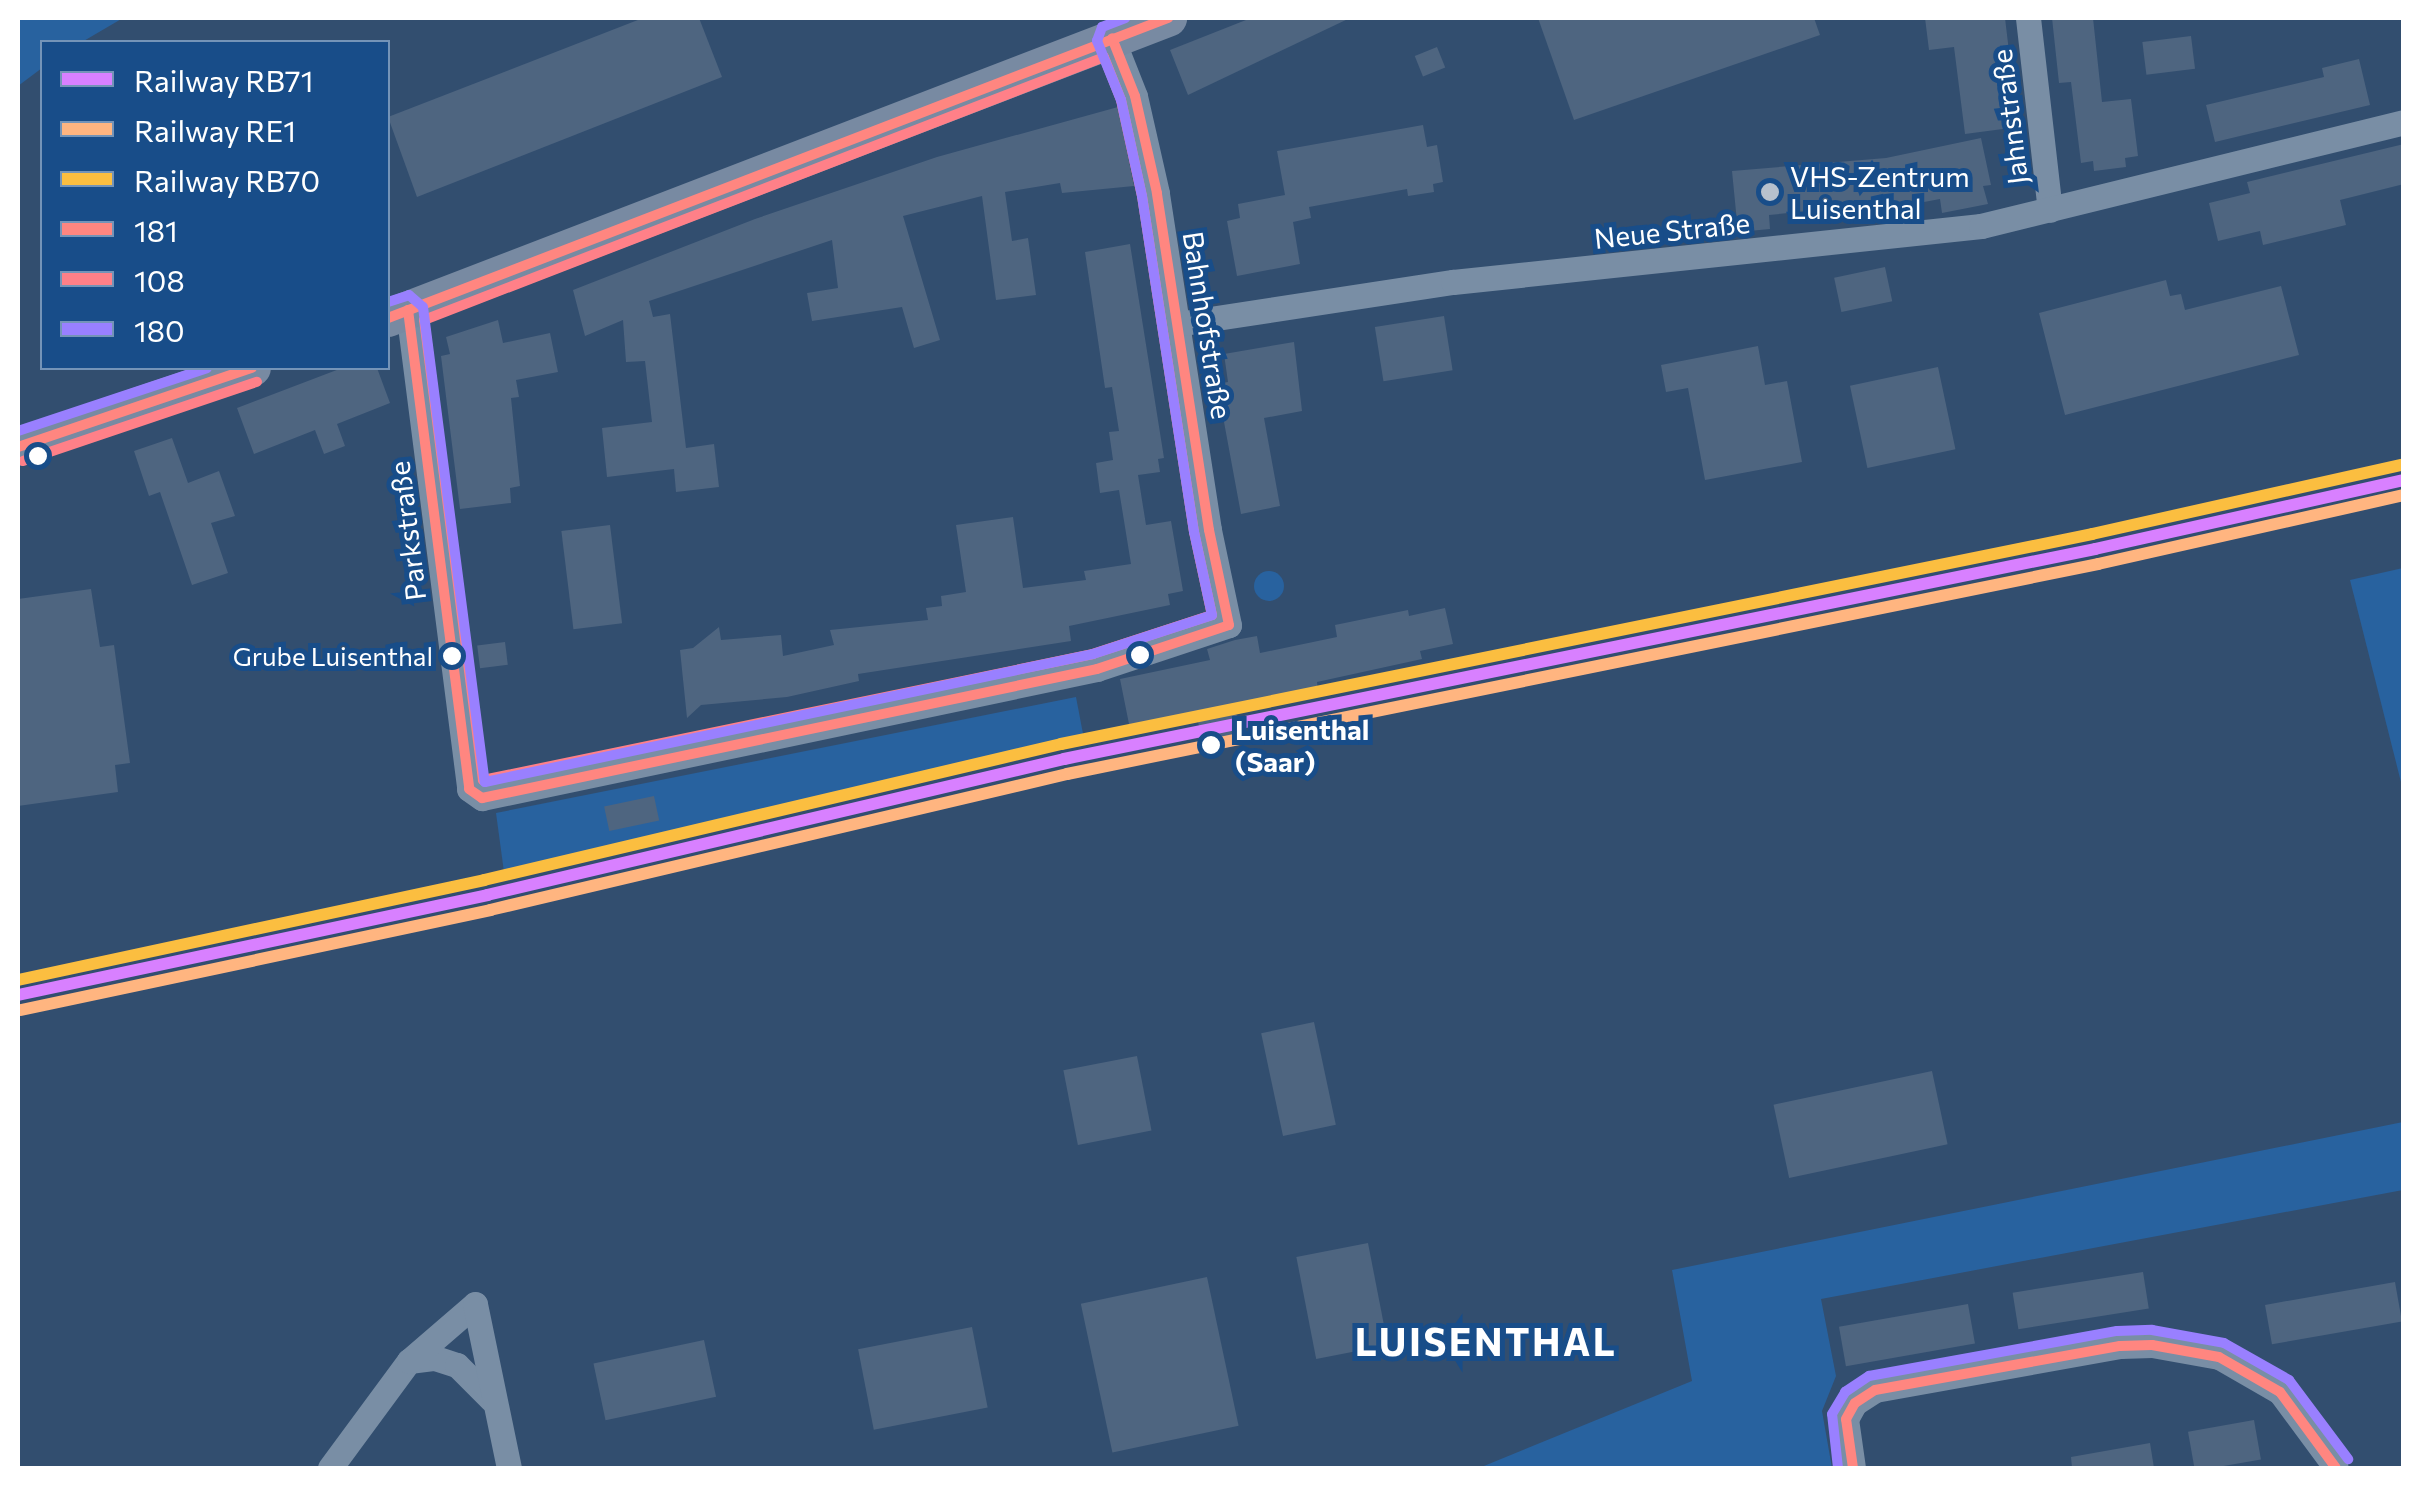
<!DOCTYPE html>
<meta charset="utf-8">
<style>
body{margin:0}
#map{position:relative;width:2421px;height:1486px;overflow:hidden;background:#324e6f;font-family:Commissioner,sans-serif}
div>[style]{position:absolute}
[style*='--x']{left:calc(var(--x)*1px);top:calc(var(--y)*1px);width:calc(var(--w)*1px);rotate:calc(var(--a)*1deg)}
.green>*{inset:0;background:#28629f}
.round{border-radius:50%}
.building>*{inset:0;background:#4e6580;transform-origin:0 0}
.minor>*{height:25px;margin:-12.5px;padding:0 12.5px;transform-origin:12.5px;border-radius:12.5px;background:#798ea5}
.primary>*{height:38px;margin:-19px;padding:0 19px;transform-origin:19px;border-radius:19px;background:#788aa2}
.bus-1>*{height:10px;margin:-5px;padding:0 5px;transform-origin:5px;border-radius:5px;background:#ff8680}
.bus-2>*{height:10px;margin:-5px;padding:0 5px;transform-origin:5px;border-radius:5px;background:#ff8088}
.bus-3>*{height:10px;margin:-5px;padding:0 5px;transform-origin:5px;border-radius:5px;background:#9980ff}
.rail-1>*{height:12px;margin:-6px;padding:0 6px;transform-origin:6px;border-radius:6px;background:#d880ff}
.rail-2>*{height:12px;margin:-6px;padding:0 6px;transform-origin:6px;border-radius:6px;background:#ffb580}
.rail-3>*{height:12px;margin:-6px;padding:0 6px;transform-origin:6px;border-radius:6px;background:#fbbe40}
.dots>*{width:28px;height:28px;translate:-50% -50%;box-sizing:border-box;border:5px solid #184d89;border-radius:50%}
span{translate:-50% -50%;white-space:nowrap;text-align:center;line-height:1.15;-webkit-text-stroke:10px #184d89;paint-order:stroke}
.bus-label{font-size:26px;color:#fff}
.right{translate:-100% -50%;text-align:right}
.street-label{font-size:28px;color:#fff}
.poi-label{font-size:28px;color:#fff}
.left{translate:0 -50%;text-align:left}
.stop-label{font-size:28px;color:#fff;font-weight:700}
.district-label{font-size:38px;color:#fff;font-weight:700;letter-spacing:2.5px}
.frame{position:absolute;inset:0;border:20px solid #fff;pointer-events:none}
.legend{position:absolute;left:40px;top:40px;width:350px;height:330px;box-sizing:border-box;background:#184d89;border:2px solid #7494b8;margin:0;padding:12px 18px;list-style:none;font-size:30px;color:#fff}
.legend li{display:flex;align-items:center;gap:20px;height:50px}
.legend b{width:50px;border:2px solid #7494b8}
</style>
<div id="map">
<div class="green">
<i style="clip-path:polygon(18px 18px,123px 18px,82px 42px,42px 42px,42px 68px,18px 86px)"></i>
<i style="clip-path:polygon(2403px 568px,2404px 568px,2403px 790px,2350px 580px)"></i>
<i class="round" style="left:1254px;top:571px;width:30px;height:30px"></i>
<i style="clip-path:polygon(1076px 697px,1084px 739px,504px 872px,496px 813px)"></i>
<i style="clip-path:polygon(2403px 1122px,2403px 1190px,1821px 1299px,1836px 1376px,1822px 1411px,1832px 1468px,1479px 1468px,1692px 1381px,1672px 1270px)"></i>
</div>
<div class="building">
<i style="clip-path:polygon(643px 18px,699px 18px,722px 77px,417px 197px,388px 117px)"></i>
<i style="clip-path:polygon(1251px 18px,1350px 18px,1188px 95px,1170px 50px)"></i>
<i style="clip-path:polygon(1538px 18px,1814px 18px,1820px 35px,1574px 120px)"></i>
<i style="clip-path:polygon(1925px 18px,2005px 18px,2018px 127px,1965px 134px,1954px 47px,1929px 50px)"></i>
<i style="clip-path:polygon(2052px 18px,2093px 18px,2102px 102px,2131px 99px,2138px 156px,2125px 158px,2126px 167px,2094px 171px,2093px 161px,2081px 163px,2071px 82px,2059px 83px)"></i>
<i style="left:2191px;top:36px;width:33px;height:49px;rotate:83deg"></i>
<i style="left:1437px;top:47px;width:22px;height:24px;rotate:68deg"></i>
<i style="clip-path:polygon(2359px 59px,2370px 105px,2215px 142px,2206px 105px,2324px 77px,2322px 68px)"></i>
<i style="clip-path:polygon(1118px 107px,1134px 186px,1062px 193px,1060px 183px,1005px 192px,1012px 241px,1028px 238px,1036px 295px,996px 300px,982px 196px,903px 216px,940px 340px,914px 348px,902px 307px,812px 321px,807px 293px,838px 288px,832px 240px,649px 301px,653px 317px,670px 314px,686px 448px,714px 444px,719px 487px,676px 492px,674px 469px,607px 477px,602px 428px,652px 422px,645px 361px,626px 362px,623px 320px,585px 336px,573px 290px,755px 219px,937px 157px)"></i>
<i style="clip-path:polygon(1423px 125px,1427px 147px,1437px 145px,1443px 182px,1433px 184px,1434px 192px,1408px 196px,1407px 189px,1309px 207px,1311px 218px,1293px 222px,1300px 264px,1237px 276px,1227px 221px,1240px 218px,1238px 204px,1285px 195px,1277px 151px)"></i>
<i style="clip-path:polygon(1981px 138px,1991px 185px,1983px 186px,1988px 204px,1942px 213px,1940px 199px,1892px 208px,1891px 203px,1769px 215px,1770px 229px,1738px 232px,1732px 171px,1886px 158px)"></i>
<i style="clip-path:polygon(2404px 144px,2404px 184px,2340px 200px,2346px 225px,2263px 245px,2260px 231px,2218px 241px,2209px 203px,2250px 193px,2247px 182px)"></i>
<i style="clip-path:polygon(1130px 244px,1164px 458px,1158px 459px,1160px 472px,1138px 475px,1146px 525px,1171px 521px,1183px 591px,1168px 594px,1170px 605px,1069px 626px,1071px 641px,858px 674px,859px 681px,787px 697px,701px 705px,687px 718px,680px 650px,693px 648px,719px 627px,721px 640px,781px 635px,783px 656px,834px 645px,830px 630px,928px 620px,926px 608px,942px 606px,941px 596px,966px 592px,956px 525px,1013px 517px,1023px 588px,1086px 580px,1084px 571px,1131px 564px,1119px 490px,1100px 493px,1096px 463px,1113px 460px,1109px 432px,1119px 431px,1112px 387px,1105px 388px,1085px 252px)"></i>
<i style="left:1885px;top:267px;width:35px;height:52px;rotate:78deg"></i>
<i style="clip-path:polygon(2166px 280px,2170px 296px,2181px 294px,2185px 310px,2281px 286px,2299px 355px,2065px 415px,2039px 313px)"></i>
<i style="left:1444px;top:316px;width:55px;height:70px;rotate:81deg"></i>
<i style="clip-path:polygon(498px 320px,503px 343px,550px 333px,558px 372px,516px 380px,519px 397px,511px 398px,520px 486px,510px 488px,511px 503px,460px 509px,441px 356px,450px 354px,446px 337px)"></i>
<i style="clip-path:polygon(1294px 342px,1302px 411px,1264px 418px,1280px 506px,1241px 514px,1217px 384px,1228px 382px,1224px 354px)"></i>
<i style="clip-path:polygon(1758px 346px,1765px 385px,1787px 381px,1802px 462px,1705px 480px,1688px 388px,1666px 392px,1661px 365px)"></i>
<i style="left:1938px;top:367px;width:84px;height:90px;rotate:78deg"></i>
<i style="clip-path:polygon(342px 368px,377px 368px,390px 403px,337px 424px,345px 446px,324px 454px,315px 430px,254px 454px,237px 408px)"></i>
<i style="clip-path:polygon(172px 438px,188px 483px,219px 471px,235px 516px,211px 523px,228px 573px,192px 585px,160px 492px,149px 496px,134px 451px)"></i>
<i style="left:610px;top:525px;width:99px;height:49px;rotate:83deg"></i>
<i style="clip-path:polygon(91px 589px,100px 647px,114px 645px,130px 763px,115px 765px,118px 792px,18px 806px,18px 599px)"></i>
<i style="clip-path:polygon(1445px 608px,1453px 644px,1420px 651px,1422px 659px,1317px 682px,1318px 691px,1235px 708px,1243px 744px,1204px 752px,1197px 716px,1130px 729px,1120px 679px,1210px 660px,1207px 649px,1235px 640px,1257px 636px,1260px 653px,1337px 637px,1335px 625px,1408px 610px,1409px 616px)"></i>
<i style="left:505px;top:642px;width:23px;height:28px;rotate:83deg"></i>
<i style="left:654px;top:796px;width:25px;height:51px;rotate:78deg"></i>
<i style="left:1314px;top:1022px;width:105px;height:54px;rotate:78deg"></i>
<i style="left:1137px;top:1056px;width:76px;height:75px;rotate:79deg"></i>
<i style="left:1932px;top:1071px;width:75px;height:162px;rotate:78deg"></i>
<i style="left:1368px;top:1243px;width:104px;height:73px;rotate:79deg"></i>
<i style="left:2143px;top:1272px;width:37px;height:132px;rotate:81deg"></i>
<i style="left:1207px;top:1277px;width:152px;height:129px;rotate:78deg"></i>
<i style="left:2395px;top:1282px;width:40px;height:132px;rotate:80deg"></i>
<i style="left:1968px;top:1304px;width:40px;height:131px;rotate:80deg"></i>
<i style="left:972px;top:1327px;width:82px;height:116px;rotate:79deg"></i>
<i style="left:704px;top:1340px;width:58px;height:113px;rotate:78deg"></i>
<i style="left:2254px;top:1420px;width:40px;height:67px;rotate:80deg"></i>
<i style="clip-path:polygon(2150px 1443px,2154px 1468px,2072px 1468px,2071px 1457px)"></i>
</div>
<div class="minor">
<i style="--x:2028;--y:18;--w:193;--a:83.5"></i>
<i style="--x:408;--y:310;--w:483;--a:82.7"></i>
<i style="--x:469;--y:789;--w:16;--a:35"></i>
<i style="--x:482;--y:798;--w:628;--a:-11.85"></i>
<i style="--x:1097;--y:669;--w:139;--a:-18.4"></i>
<i style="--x:1229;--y:625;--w:97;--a:-101.9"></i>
<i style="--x:1209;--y:530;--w:341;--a:-98.8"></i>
<i style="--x:1157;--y:193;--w:99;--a:-102.8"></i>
<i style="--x:1135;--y:96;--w:62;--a:-111.6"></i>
<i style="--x:1177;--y:324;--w:279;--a:-8.7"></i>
<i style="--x:1453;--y:282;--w:531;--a:-6.05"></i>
<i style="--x:1981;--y:226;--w:436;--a:-13.8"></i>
<i style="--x:409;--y:1361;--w:26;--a:-7"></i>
<i style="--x:435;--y:1358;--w:23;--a:18"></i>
<i style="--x:457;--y:1365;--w:49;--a:45"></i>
<i style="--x:330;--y:1468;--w:133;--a:-53.6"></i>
<i style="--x:409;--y:1361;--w:87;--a:-40.8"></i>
<i style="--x:475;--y:1304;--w:167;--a:78.3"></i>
<i style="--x:1853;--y:1468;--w:49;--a:-98.1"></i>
<i style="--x:1846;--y:1419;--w:18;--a:-61"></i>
<i style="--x:1855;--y:1403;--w:24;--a:-33"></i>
<i style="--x:1875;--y:1390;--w:249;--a:-10.2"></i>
<i style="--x:2120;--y:1346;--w:32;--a:-2"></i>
<i style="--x:2152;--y:1345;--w:68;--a:10.2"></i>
<i style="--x:2219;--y:1357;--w:70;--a:29.8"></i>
<i style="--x:2280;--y:1392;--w:94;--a:53.6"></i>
</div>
<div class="primary">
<i style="--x:388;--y:318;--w:836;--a:-21.04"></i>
<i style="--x:18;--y:447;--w:247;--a:-18.7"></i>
</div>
<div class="bus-1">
<i style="--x:408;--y:310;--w:483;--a:82.7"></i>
<i style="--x:469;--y:789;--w:16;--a:35"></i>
<i style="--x:482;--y:798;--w:628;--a:-11.85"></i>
<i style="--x:1097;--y:669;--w:139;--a:-18.4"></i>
<i style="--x:1229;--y:625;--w:97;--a:-101.9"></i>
<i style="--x:1209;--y:530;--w:341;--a:-98.8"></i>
<i style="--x:1157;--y:193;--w:99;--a:-102.8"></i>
<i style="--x:1135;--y:96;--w:62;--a:-111.6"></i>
<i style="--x:388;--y:318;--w:836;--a:-21.04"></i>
<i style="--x:18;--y:447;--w:247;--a:-18.7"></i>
<i style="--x:1853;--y:1468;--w:49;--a:-98.1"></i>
<i style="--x:1846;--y:1419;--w:18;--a:-61"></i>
<i style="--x:1855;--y:1403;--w:24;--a:-33"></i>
<i style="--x:1875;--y:1390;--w:249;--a:-10.2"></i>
<i style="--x:2120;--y:1346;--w:32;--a:-2"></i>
<i style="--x:2152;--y:1345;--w:68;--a:10.2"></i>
<i style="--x:2219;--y:1357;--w:70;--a:29.8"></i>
<i style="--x:2280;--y:1392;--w:94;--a:53.6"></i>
</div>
<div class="bus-2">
<i style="--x:1104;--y:57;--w:46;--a:68.4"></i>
<i style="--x:1121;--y:100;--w:98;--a:77.7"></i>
<i style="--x:1142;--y:196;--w:340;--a:81.2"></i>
<i style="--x:1194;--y:532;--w:85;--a:77.8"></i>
<i style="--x:1212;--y:615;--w:125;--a:161.9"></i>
<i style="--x:1093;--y:654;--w:623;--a:168.33"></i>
<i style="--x:483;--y:780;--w:464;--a:-97.3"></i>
<i style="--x:424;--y:320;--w:729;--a:-21.14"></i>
<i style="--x:23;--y:461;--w:247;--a:-18.7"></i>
</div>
<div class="bus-3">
<i style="--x:388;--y:302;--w:22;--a:-18"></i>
<i style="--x:409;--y:295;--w:18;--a:41"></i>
<i style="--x:423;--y:307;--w:479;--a:82.6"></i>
<i style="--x:485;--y:782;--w:621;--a:-11.89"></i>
<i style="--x:1093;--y:654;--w:125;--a:-18.1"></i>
<i style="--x:1212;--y:615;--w:85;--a:-102.2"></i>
<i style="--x:1194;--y:532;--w:340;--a:-98.8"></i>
<i style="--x:1142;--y:196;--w:98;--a:-102.3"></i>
<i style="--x:1121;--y:100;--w:64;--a:-112.1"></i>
<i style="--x:1097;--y:41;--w:15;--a:-70"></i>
<i style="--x:1102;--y:27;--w:25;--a:-21"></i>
<i style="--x:18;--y:431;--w:199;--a:-18.4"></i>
<i style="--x:1838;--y:1468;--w:54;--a:-96.3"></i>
<i style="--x:1832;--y:1414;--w:26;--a:-59"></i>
<i style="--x:1845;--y:1392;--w:29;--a:-34"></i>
<i style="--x:1869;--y:1376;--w:252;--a:-10.3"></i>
<i style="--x:2117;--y:1331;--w:35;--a:-2"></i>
<i style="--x:2152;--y:1330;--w:73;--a:10.2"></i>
<i style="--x:2224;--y:1343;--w:75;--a:29.6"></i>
<i style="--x:2289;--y:1380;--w:99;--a:53.2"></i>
</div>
<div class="rail-1">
<i style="--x:18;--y:995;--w:480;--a:-12"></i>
<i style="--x:487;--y:895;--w:593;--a:-13.26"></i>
<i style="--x:1064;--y:759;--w:1052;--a:-11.51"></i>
<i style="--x:2095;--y:549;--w:317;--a:-12.6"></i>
</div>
<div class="rail-2">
<i style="--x:21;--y:1010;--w:480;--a:-12"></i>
<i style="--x:490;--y:910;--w:593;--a:-13.26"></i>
<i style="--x:1067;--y:774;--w:1052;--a:-11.51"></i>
<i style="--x:2098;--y:564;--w:314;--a:-12.7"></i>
</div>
<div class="rail-3">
<i style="--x:18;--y:980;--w:477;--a:-12.1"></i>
<i style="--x:484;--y:880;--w:593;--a:-13.26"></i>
<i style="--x:1061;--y:744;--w:1052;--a:-11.51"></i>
<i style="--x:2092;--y:534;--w:317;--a:-12.6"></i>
</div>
<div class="dots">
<i style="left:1770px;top:192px;background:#b7c1cd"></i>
<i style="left:38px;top:456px;background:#fff"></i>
<i style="left:1140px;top:655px;background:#fff"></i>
<i style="left:452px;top:656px;background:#fff"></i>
<i style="left:1211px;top:745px;background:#fff"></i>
</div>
<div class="bus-label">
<span class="right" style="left:433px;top:656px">Grube Luisenthal</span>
</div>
<div class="street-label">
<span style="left:2009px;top:117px;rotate:-97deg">Jahnstraße</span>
<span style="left:1672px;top:230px;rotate:-6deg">Neue Straße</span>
<span style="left:1208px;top:325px;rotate:81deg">Bahnhofstraße</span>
<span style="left:407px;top:531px;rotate:-97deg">Parkstraße</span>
</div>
<div class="poi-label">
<span class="left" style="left:1790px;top:192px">VHS-Zentrum<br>Luisenthal</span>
</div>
<div class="stop-label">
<span class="left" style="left:1235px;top:745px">Luisenthal<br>(Saar)</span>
</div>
<div class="district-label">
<span style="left:1486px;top:1341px">LUISENTHAL</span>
</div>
<div class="frame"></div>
<ul class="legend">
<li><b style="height:12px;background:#d880ff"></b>Railway RB71</li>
<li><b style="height:12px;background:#ffb580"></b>Railway RE1</li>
<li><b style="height:12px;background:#fbbe40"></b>Railway RB70</li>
<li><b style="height:12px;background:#ff8680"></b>181</li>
<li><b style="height:12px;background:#ff8088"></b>108</li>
<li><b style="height:12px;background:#9980ff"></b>180</li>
</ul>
</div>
